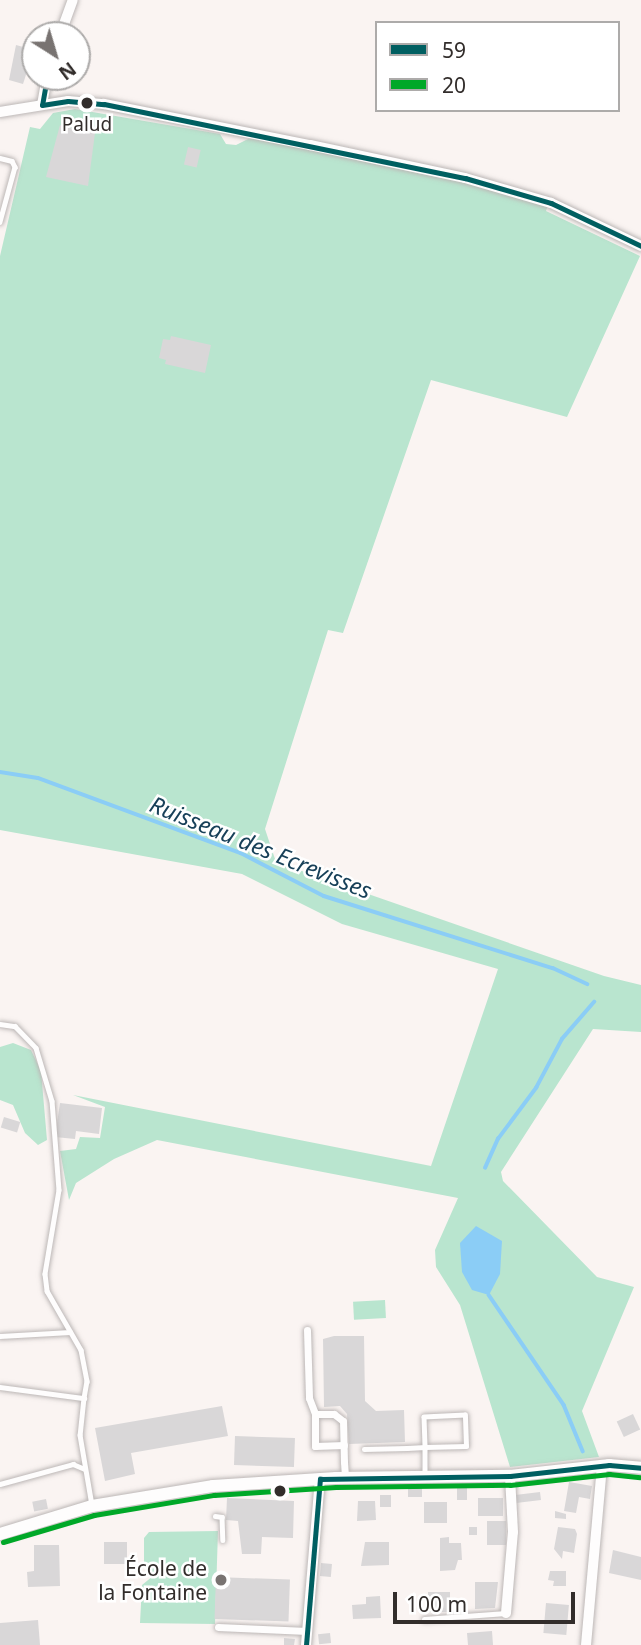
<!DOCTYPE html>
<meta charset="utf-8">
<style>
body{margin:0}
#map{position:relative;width:641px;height:1645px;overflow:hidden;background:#faf4f2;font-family:"Noto Sans",sans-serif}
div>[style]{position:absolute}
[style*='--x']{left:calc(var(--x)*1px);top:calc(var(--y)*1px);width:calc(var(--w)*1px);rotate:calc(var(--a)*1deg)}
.green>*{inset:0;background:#b9e5cf;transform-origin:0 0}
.water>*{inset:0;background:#8bcdf6}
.stream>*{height:3.5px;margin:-1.75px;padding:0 1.75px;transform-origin:1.75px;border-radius:1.75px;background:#8bcdf6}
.building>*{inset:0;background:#d9d7d8;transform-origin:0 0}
.roads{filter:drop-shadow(0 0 2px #bcb7b6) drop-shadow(0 0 2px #bcb7b6)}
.service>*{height:4.5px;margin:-2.25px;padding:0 2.25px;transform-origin:2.25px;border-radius:2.25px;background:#fefdfd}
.pedestrian>*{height:7px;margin:-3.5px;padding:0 3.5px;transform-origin:3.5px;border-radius:3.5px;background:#fefdfd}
.minor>*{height:10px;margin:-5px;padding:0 5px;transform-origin:5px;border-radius:5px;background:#fefdfd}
.tertiary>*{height:12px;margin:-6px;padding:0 6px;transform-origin:6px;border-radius:6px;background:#fefdfd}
.bus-1>*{height:5px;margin:-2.5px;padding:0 2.5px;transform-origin:2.5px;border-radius:2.5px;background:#005f61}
.bus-2>*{height:5px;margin:-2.5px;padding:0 2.5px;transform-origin:2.5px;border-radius:2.5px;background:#00a828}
.dots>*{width:19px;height:19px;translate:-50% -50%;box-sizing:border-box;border:4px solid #fff;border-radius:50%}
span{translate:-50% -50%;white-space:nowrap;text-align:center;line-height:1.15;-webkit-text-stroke:5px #fff;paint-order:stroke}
.bus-label{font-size:19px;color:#322d2b}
.poi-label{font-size:21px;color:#322d2b}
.right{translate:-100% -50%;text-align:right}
.water-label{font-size:23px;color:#184159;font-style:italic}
.legend{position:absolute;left:375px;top:21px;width:245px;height:91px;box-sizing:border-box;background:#fff;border:2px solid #adabaa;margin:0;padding:9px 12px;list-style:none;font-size:21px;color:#322d2b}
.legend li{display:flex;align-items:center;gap:14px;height:35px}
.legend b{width:35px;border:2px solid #adabaa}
.north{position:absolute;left:21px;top:21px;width:70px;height:70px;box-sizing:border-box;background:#fff;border:2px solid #adabaa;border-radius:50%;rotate:143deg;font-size:19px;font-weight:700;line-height:28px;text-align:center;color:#322d2b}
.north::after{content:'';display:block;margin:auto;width:24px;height:32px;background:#787371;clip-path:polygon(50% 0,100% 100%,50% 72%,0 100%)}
.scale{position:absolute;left:393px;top:1592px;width:182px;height:32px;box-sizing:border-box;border:4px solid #322d2b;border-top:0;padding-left:9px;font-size:21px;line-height:24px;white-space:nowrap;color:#322d2b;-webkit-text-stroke:5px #fff;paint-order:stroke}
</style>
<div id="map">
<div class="green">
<i style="clip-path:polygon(75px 109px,220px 134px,226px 144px,236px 145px,250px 138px,462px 182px,548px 205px,546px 211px,640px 256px,567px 417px,431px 380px,343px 633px,328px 630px,265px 829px,276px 862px,604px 976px,641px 985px,641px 1032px,593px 1029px,501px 1172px,503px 1181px,597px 1277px,634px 1287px,582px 1411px,599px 1457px,510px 1467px,460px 1305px,436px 1267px,435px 1250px,458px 1198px,157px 1140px,114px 1159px,76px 1183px,69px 1200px,60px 1151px,76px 1149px,80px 1137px,100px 1138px,105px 1107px,73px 1095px,431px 1166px,498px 969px,342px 924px,242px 874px,0 830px,0 256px,30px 127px,40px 129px,53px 113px)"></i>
<i style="clip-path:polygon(13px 1043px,31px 1050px,41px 1071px,47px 1140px,38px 1145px,25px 1133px,13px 1105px,0 1100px,0 1047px)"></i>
<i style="left:385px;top:1300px;width:18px;height:32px;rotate:87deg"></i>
<i style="clip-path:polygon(218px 1531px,215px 1624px,140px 1623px,142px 1585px,153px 1576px,144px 1566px,144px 1538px,149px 1532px)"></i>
</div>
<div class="water">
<i style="clip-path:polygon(476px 1226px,502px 1241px,500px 1274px,489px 1295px,472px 1290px,462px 1272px,460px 1243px)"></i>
</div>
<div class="stream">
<i style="--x:0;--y:772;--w:38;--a:9"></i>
<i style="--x:38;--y:778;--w:216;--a:20.3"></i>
<i style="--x:241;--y:853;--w:93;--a:27.4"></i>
<i style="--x:324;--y:896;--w:240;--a:17.5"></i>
<i style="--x:553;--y:968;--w:38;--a:25"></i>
<i style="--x:485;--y:1168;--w:32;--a:-66"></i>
<i style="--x:498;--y:1139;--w:64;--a:-53.3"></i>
<i style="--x:536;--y:1088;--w:55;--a:-62"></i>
<i style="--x:562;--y:1039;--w:49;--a:-49.1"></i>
<i style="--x:489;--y:1295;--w:133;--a:55.7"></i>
<i style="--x:564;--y:1405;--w:50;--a:67.6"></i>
</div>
<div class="building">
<i style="clip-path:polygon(16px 45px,34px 50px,23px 84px,9px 80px)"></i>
<i style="clip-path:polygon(60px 125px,95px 133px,88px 186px,46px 177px)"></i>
<i style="left:188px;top:147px;width:13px;height:18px;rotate:13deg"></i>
<i style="clip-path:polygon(171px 336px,211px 345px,205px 373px,165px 364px,166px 360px,159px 358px,163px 339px,170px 340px)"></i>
<i style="clip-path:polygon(60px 1103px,102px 1108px,99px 1134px,76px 1131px,75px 1139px,55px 1137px)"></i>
<i style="left:4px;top:1117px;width:17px;height:11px;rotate:17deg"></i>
<i style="clip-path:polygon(334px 1336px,364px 1336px,365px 1401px,376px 1411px,404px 1410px,405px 1442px,349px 1444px,347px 1414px,340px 1406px,324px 1407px,323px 1339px)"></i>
<i style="clip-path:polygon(222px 1406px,228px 1436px,131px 1453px,135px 1474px,105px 1481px,95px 1428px)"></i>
<i style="left:633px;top:1414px;width:17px;height:18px;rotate:65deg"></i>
<i style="left:235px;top:1436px;width:60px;height:29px;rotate:2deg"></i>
<i style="clip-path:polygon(569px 1482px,592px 1486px,590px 1499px,579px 1497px,576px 1513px,564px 1511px)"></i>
<i style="left:457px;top:1486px;width:10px;height:14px"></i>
<i style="left:408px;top:1488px;width:14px;height:9px"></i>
<i style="left:540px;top:1492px;width:8px;height:25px;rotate:83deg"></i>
<i style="left:380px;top:1495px;width:11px;height:12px"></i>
<i style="clip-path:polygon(227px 1498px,294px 1501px,293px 1538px,262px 1537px,261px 1554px,242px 1554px,238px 1521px,226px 1520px)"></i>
<i style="left:503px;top:1498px;width:18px;height:25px;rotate:90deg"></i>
<i style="left:46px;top:1499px;width:10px;height:14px;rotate:79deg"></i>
<i style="clip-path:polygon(358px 1501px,375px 1501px,376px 1520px,357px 1521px)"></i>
<i style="left:424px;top:1502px;width:23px;height:21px"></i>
<i style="clip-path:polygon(555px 1511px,566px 1514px,566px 1519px,555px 1518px)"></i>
<i style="left:487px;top:1521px;width:19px;height:24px"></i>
<i style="left:469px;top:1527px;width:8px;height:8px"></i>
<i style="clip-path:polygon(558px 1527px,575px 1529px,577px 1534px,574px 1553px,563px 1551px,562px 1559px,554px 1549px)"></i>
<i style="clip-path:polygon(449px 1537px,449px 1543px,461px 1543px,462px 1560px,458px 1560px,455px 1570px,440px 1571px,440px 1538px)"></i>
<i style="left:104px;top:1542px;width:23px;height:22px"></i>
<i style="clip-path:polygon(365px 1542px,389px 1542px,389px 1565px,361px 1566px)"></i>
<i style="clip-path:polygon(34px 1545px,59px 1545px,60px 1586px,28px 1587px,27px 1572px,34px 1571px)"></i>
<i style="clip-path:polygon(613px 1550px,641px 1557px,641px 1580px,609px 1573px)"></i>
<i style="left:321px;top:1563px;width:11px;height:13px;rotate:5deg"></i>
<i style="clip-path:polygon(550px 1571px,566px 1571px,566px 1586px,553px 1586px,554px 1581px,548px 1580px)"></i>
<i style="left:216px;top:1577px;width:74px;height:42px;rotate:2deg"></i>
<i style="clip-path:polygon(475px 1582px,498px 1582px,495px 1608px,475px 1609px)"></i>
<i style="left:428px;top:1592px;width:22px;height:20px"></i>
<i style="clip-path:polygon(380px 1596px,381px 1618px,353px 1619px,352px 1605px,366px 1604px,366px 1597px)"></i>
<i style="left:546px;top:1603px;width:23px;height:30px;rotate:5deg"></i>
<i style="clip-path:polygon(38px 1620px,40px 1645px,0 1645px,0 1623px)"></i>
<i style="clip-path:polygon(492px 1631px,493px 1645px,468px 1645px,467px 1633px)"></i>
<i style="left:330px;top:1633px;width:10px;height:12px;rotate:84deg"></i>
<i style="clip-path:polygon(284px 1638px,295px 1639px,294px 1645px,284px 1645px)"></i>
</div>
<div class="roads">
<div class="service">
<i style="--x:0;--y:158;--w:12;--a:14"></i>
<i style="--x:12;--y:161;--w:7;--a:63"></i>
<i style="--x:15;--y:167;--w:57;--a:105.3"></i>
<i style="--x:0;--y:1024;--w:15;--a:8"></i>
<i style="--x:15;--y:1026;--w:30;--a:46"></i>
<i style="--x:36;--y:1048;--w:55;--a:73.2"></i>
<i style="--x:52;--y:1101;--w:89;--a:85.5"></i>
<i style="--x:59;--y:1190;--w:85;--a:99.5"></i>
<i style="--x:45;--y:1274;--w:17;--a:83"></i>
<i style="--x:47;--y:1291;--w:68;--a:60"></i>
<i style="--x:81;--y:1350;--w:32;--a:79"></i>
<i style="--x:87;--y:1381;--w:17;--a:100"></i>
<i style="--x:0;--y:1336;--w:70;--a:-3.3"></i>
<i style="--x:0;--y:1387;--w:85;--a:7.5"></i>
<i style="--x:84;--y:1398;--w:37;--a:96"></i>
<i style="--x:80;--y:1435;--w:71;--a:80.3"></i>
<i style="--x:364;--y:1449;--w:43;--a:-1.3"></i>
<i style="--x:407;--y:1448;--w:18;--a:-3"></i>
<i style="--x:425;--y:1447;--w:41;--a:-1.4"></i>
<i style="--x:466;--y:1446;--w:31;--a:-92"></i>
<i style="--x:465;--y:1415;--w:41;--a:177.2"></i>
<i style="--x:424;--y:1417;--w:30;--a:88"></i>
<i style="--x:425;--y:1447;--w:28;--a:90"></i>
<i style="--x:0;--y:1484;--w:76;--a:-15.3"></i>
<i style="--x:73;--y:1464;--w:13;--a:23"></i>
<i style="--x:215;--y:1516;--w:7;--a:8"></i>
<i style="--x:222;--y:1517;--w:23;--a:88"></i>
<i style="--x:424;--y:1619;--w:82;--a:-4.2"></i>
</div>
<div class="pedestrian">
<i style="--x:307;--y:1330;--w:68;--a:88.3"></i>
<i style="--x:309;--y:1398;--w:17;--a:69"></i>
<i style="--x:344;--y:1445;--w:29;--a:178"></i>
<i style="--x:315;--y:1446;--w:32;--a:-90"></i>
<i style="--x:315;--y:1414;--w:19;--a:0"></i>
<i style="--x:334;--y:1414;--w:11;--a:38"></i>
<i style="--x:343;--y:1421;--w:41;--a:88.6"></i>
<i style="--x:344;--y:1462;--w:16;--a:86"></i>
<i style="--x:218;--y:1627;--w:89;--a:2.6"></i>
</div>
<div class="minor">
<i style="--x:60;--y:35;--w:37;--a:-70"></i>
<i style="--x:42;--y:105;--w:28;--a:-80"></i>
<i style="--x:0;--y:112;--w:69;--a:-9.2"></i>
<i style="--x:68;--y:101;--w:36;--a:5"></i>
<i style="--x:104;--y:104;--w:210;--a:11.3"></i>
<i style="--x:310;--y:145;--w:158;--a:12"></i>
<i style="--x:465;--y:178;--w:90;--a:16.2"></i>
<i style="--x:551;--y:203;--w:100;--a:25.5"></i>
<i style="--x:506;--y:1613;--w:81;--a:-85.1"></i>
<i style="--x:513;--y:1532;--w:56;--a:-93.1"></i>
<i style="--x:306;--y:1645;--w:167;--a:-85.2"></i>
<i style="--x:586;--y:1645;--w:180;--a:-84.9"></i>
</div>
<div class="tertiary">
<i style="--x:0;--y:1534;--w:96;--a:-16.9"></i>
<i style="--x:92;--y:1506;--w:123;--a:-9.4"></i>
<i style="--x:213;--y:1486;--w:123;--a:-3.7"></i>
<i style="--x:336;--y:1478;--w:174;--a:-0.7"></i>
<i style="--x:510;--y:1476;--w:100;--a:-6.3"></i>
<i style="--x:609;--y:1465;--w:32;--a:5"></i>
</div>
</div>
<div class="bus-1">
<i style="--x:47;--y:77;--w:28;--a:100"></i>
<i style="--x:42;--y:105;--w:26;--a:-9"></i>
<i style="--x:68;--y:101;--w:36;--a:5"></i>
<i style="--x:104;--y:104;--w:369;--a:11.6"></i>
<i style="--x:465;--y:178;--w:90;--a:16.2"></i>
<i style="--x:551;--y:203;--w:100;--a:25.5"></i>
<i style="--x:320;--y:1479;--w:190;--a:-0.9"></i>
<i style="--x:510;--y:1476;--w:100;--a:-6.3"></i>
<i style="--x:609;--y:1465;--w:32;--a:5"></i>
<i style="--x:306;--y:1645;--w:167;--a:-85.2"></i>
</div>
<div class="bus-2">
<i style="--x:3;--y:1542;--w:95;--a:-16.5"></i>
<i style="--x:94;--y:1515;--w:122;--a:-9.5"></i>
<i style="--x:214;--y:1495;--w:122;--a:-3.8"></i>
<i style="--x:336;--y:1487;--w:174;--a:-0.7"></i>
<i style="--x:510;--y:1485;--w:100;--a:-6.3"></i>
<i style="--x:609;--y:1474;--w:31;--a:6"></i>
</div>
<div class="dots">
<i style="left:87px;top:103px;background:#322d2b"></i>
<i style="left:280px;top:1491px;background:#322d2b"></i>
<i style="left:221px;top:1580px;background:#787371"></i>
</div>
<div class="bus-label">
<span style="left:87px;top:125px">Palud</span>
</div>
<div class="poi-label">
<span class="right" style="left:207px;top:1580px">École de<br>la Fontaine</span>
</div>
<div class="water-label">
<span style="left:261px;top:847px;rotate:22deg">Ruisseau des Ecrevisses</span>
</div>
<ul class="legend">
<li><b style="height:9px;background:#005f61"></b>59</li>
<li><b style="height:9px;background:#00a828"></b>20</li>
</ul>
<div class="north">N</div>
<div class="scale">100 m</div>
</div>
